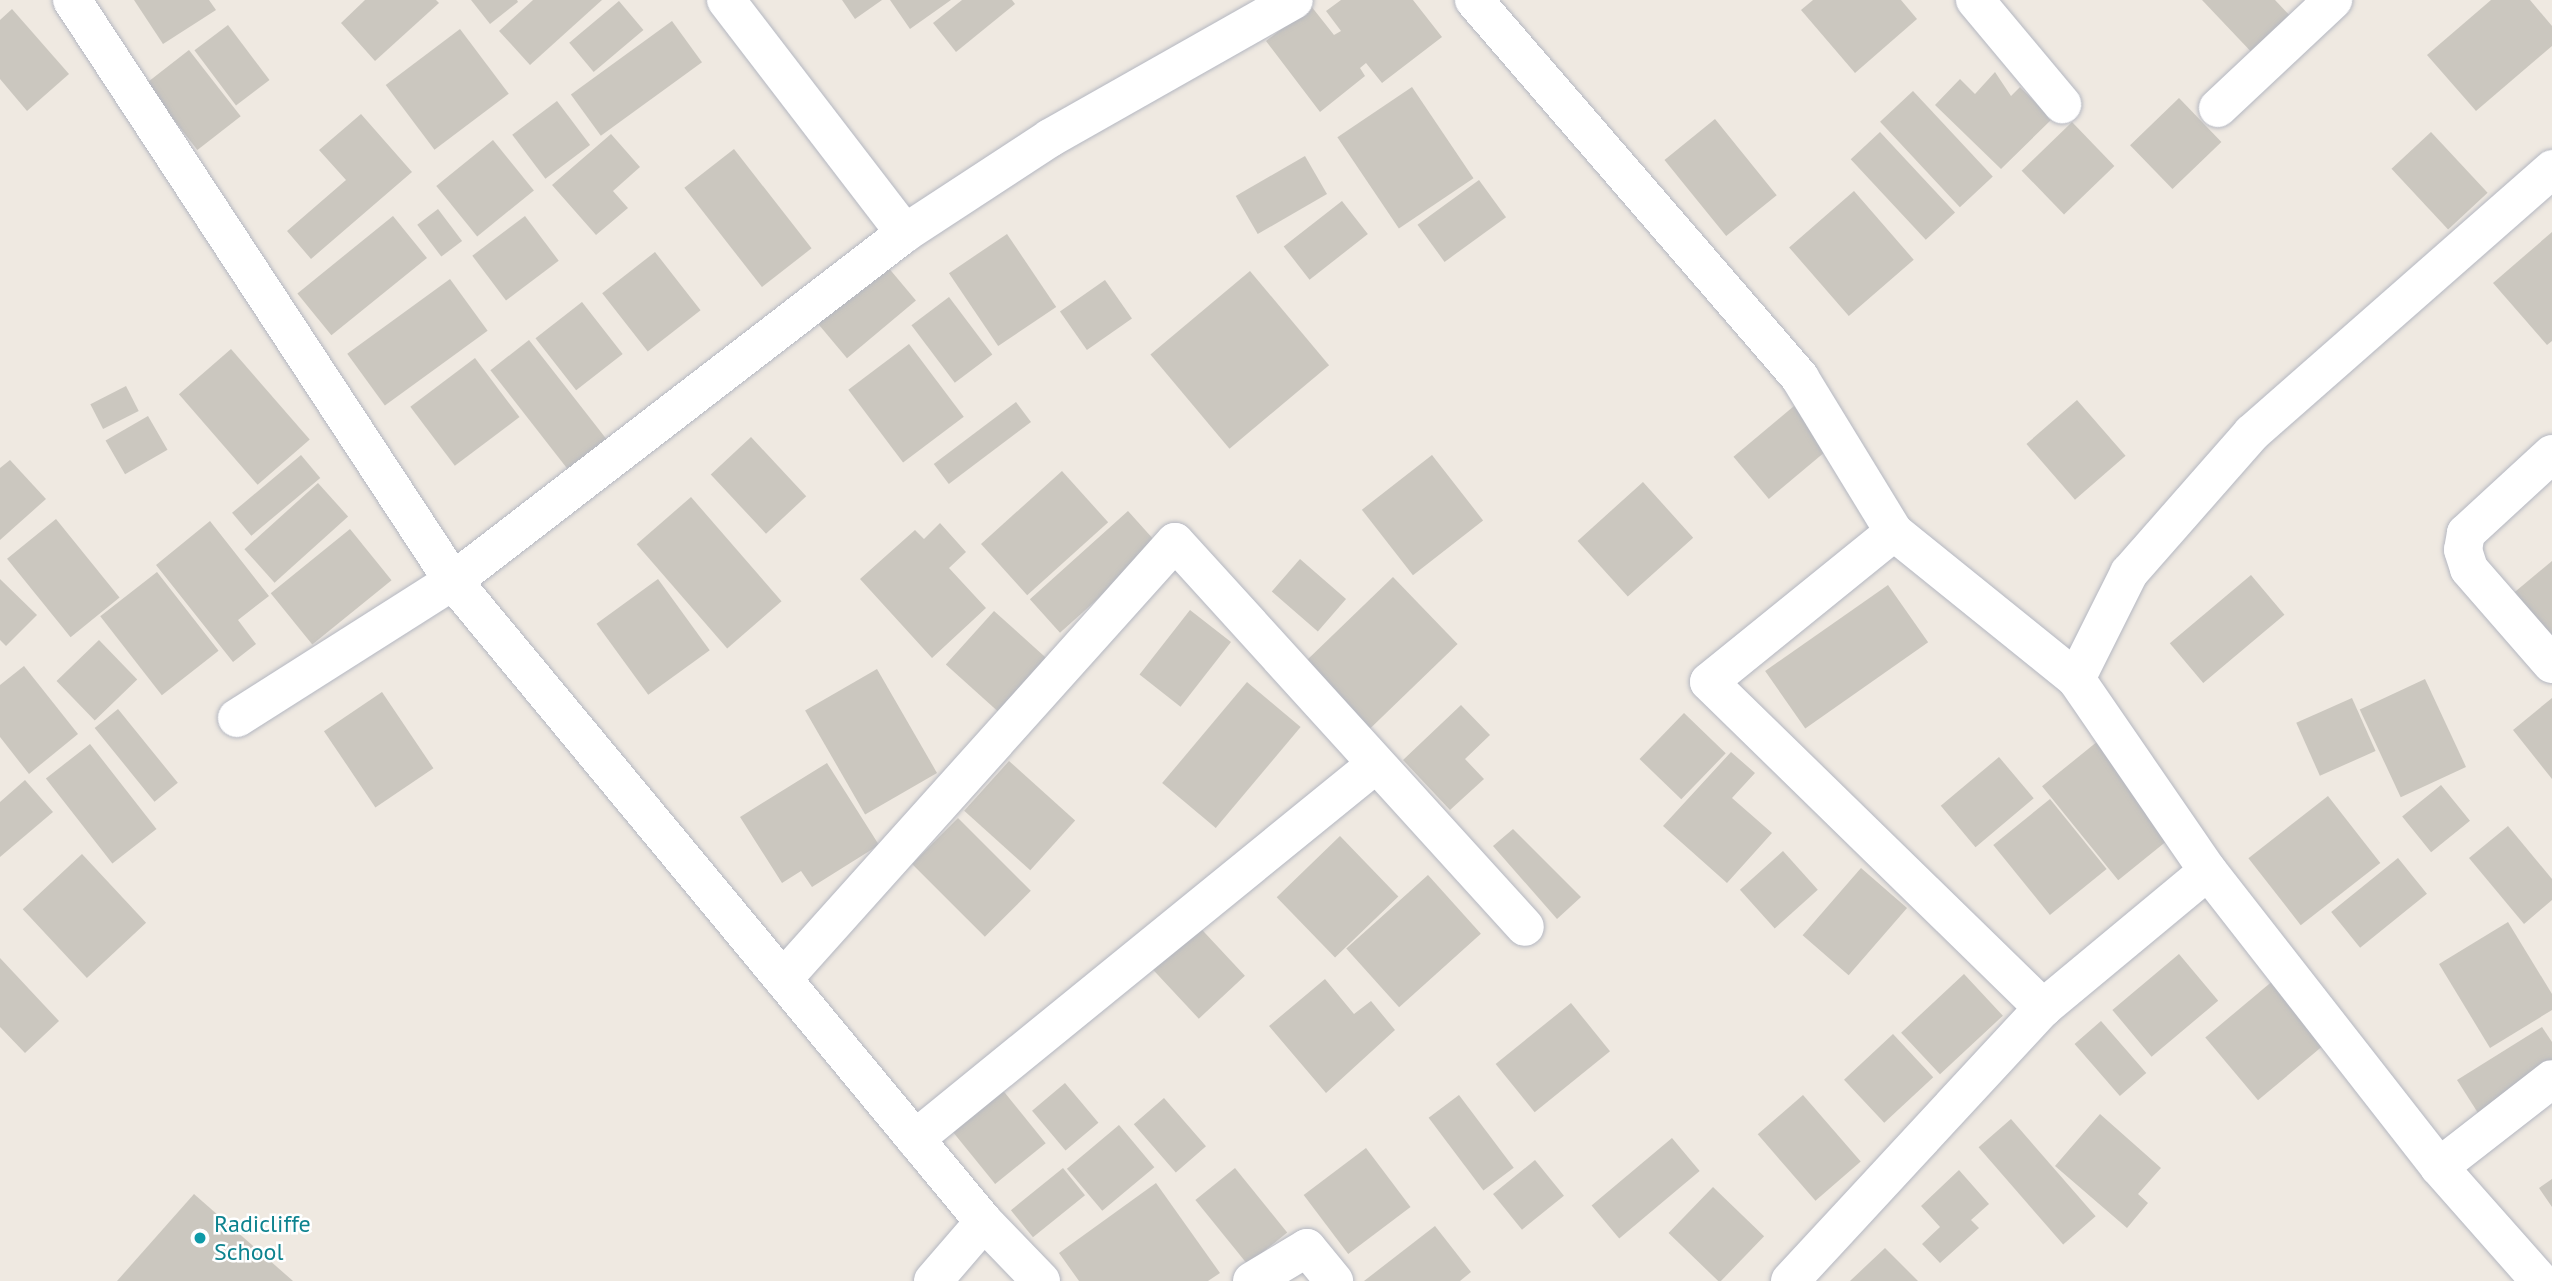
<!DOCTYPE html>
<style>
body{margin:0}
#map{position:relative;width:2552px;height:1281px;overflow:hidden;background:#efe9e1;font-family:"PT Sans",sans-serif}
div>[style]{position:absolute}
[style*='--x']{left:calc(var(--x)*1px);top:calc(var(--y)*1px);width:calc(var(--w)*1px);rotate:calc(var(--a)*1deg)}
.building>*{inset:0;background:#cbc7bf;transform-origin:0 0}
.roads{filter:drop-shadow(0 0 2px #b4b7c1) drop-shadow(0 0 2px #b4b7c1)}
.minor>*{height:38px;margin:-19px;padding:0 19px;transform-origin:19px;border-radius:19px;background:#fff}
.dots>*{width:19px;height:19px;translate:-50% -50%;box-sizing:border-box;border:4px solid #fff;border-radius:50%}
span{translate:-50% -50%;white-space:nowrap;text-align:center;line-height:1.15;-webkit-text-stroke:5px #fff;paint-order:stroke}
.culture-label{font-size:24px;color:#0d838f}
.left{translate:0 -50%;text-align:left}
</style>
<div id="map">
<div class="building">
<i style="clip-path:polygon(134px 0,209px 0,216px 10px,163px 44px)"></i>
<i style="clip-path:polygon(365px 0,436px 0,439px 3px,375px 61px,341px 23px)"></i>
<i style="clip-path:polygon(471px 0,517px 0,518px 2px,490px 24px)"></i>
<i style="clip-path:polygon(533px 0,602px 0,530px 65px,499px 31px)"></i>
<i style="clip-path:polygon(842px 0,882px 0,855px 19px)"></i>
<i style="clip-path:polygon(890px 0,951px 0,910px 29px)"></i>
<i style="clip-path:polygon(962px 0,1012px 0,1015px 4px,956px 52px,933px 23px)"></i>
<i style="clip-path:polygon(1341px 0,1413px 0,1442px 37px,1382px 83px,1366px 63px,1360px 68px,1365px 76px,1320px 112px,1266px 41px,1311px 6px,1334px 35px,1341px 31px,1326px 11px)"></i>
<i style="clip-path:polygon(1813px 0,1901px 0,1917px 19px,1855px 73px,1801px 10px)"></i>
<i style="clip-path:polygon(2202px 0,2275px 0,2295px 21px,2257px 58px)"></i>
<i style="clip-path:polygon(2491px 0,2530px 0,2552px 26px,2552px 46px,2476px 111px,2427px 55px)"></i>
<i style="left:619px;top:1px;width:38px;height:65px;rotate:50deg"></i>
<i style="clip-path:polygon(12px 9px,69px 74px,27px 111px,0 79px,0 20px)"></i>
<i style="left:672px;top:21px;width:51px;height:125px;rotate:54deg"></i>
<i style="left:228px;top:25px;width:69px;height:42px;rotate:53deg"></i>
<i style="left:460px;top:29px;width:81px;height:93px;rotate:53deg"></i>
<i style="left:189px;top:50px;width:84px;height:55px;rotate:52deg"></i>
<i style="clip-path:polygon(1995px 72px,2011px 96px,2020px 87px,2052px 119px,2001px 169px,1935px 105px,1960px 79px,1975px 94px)"></i>
<i style="left:1412px;top:87px;width:110px;height:90px;rotate:56deg"></i>
<i style="left:1913px;top:91px;width:117px;height:45px;rotate:47deg"></i>
<i style="left:2179px;top:98px;width:61px;height:68px;rotate:46deg"></i>
<i style="left:557px;top:101px;width:55px;height:56px;rotate:53deg"></i>
<i style="clip-path:polygon(361px 114px,412px 172px,311px 259px,287px 231px,346px 180px,319px 150px)"></i>
<i style="left:1715px;top:119px;width:98px;height:65px;rotate:51deg"></i>
<i style="left:2072px;top:122px;width:61px;height:70px;rotate:46deg"></i>
<i style="left:1880px;top:132px;width:110px;height:40px;rotate:47deg"></i>
<i style="left:2431px;top:132px;width:83px;height:54px;rotate:47deg"></i>
<i style="clip-path:polygon(611px 134px,640px 167px,613px 191px,628px 208px,596px 235px,552px 185px)"></i>
<i style="left:493px;top:140px;width:65px;height:73px;rotate:51deg"></i>
<i style="left:734px;top:149px;width:126px;height:63px;rotate:52deg"></i>
<i style="left:1305px;top:156px;width:44px;height:80px;rotate:60deg"></i>
<i style="left:1479px;top:180px;width:46px;height:76px;rotate:54deg"></i>
<i style="left:1854px;top:191px;width:91px;height:86px;rotate:49deg"></i>
<i style="left:1342px;top:201px;width:42px;height:74px;rotate:52deg"></i>
<i style="left:438px;top:209px;width:40px;height:26px;rotate:53deg"></i>
<i style="left:393px;top:216px;width:54px;height:123px;rotate:51deg"></i>
<i style="left:525px;top:216px;width:56px;height:66px;rotate:53deg"></i>
<i style="clip-path:polygon(2552px 232px,2552px 341px,2547px 345px,2493px 283px)"></i>
<i style="left:1007px;top:234px;width:88px;height:70px;rotate:56deg"></i>
<i style="left:655px;top:252px;width:74px;height:67px;rotate:52deg"></i>
<i style="left:887px;top:266px;width:45px;height:90px;rotate:50deg"></i>
<i style="left:1250px;top:271px;width:123px;height:130px;rotate:50deg"></i>
<i style="left:450px;top:279px;width:64px;height:127px;rotate:54deg"></i>
<i style="left:1105px;top:280px;width:47px;height:55px;rotate:55deg"></i>
<i style="left:949px;top:297px;width:72px;height:47px;rotate:53deg"></i>
<i style="left:582px;top:302px;width:66px;height:59px;rotate:52deg"></i>
<i style="left:529px;top:340px;width:139px;height:49px;rotate:52deg"></i>
<i style="left:909px;top:344px;width:91px;height:76px;rotate:53deg"></i>
<i style="left:231px;top:349px;width:120px;height:69px;rotate:49deg"></i>
<i style="left:475px;top:358px;width:74px;height:81px;rotate:53deg"></i>
<i style="left:126px;top:386px;width:28px;height:40px;rotate:63deg"></i>
<i style="left:2077px;top:400px;width:74px;height:67px;rotate:49deg"></i>
<i style="left:1016px;top:402px;width:25px;height:103px;rotate:53deg"></i>
<i style="left:1794px;top:406px;width:55px;height:79px;rotate:50deg"></i>
<i style="left:148px;top:416px;width:39px;height:49px;rotate:60deg"></i>
<i style="left:751px;top:437px;width:81px;height:55px;rotate:47deg"></i>
<i style="left:301px;top:455px;width:30px;height:90px;rotate:50deg"></i>
<i style="left:1432px;top:455px;width:83px;height:89px;rotate:52deg"></i>
<i style="clip-path:polygon(10px 460px,46px 499px,0 540px,0 468px)"></i>
<i style="left:1062px;top:471px;width:69px;height:109px;rotate:48deg"></i>
<i style="left:1643px;top:482px;width:75px;height:88px;rotate:48deg"></i>
<i style="left:318px;top:483px;width:45px;height:99px;rotate:48deg"></i>
<i style="left:691px;top:497px;width:138px;height:72px;rotate:49deg"></i>
<i style="left:1128px;top:511px;width:45px;height:132px;rotate:48deg"></i>
<i style="left:56px;top:519px;width:101px;height:63px;rotate:51deg"></i>
<i style="clip-path:polygon(210px 521px,269px 596px,238px 620px,256px 644px,233px 662px,156px 565px)"></i>
<i style="clip-path:polygon(940px 523px,966px 552px,949px 568px,986px 608px,932px 658px,860px 579px,915px 530px,924px 539px)"></i>
<i style="left:350px;top:529px;width:66px;height:102px;rotate:51deg"></i>
<i style="left:1300px;top:559px;width:61px;height:43px;rotate:41deg"></i>
<i style="clip-path:polygon(2552px 561px,2552px 647px,2510px 596px)"></i>
<i style="left:157px;top:572px;width:100px;height:72px;rotate:52deg"></i>
<i style="left:2251px;top:575px;width:52px;height:106px;rotate:50deg"></i>
<i style="left:1393px;top:577px;width:93px;height:122px;rotate:46deg"></i>
<i style="clip-path:polygon(0 579px,37px 615px,6px 646px,0 640px)"></i>
<i style="left:658px;top:579px;width:88px;height:76px;rotate:54deg"></i>
<i style="left:1888px;top:585px;width:70px;height:150px;rotate:55deg"></i>
<i style="left:1190px;top:610px;width:52px;height:82px;rotate:38deg"></i>
<i style="left:994px;top:611px;width:71px;height:72px;rotate:42deg"></i>
<i style="left:99px;top:640px;width:55px;height:59px;rotate:46deg"></i>
<i style="clip-path:polygon(24px 666px,78px 734px,29px 774px,0 737px,0 685px)"></i>
<i style="left:877px;top:669px;width:120px;height:83px;rotate:60deg"></i>
<i style="left:2425px;top:679px;width:97px;height:72px;rotate:65deg"></i>
<i style="left:1247px;top:682px;width:70px;height:132px;rotate:40deg"></i>
<i style="left:382px;top:692px;width:92px;height:70px;rotate:56deg"></i>
<i style="left:2352px;top:698px;width:58px;height:61px;rotate:66deg"></i>
<i style="clip-path:polygon(2552px 698px,2552px 779px,2513px 730px)"></i>
<i style="clip-path:polygon(1461px 705px,1490px 735px,1465px 759px,1484px 779px,1450px 810px,1403px 760px)"></i>
<i style="left:118px;top:709px;width:95px;height:30px;rotate:51deg"></i>
<i style="left:1684px;top:713px;width:58px;height:64px;rotate:44deg"></i>
<i style="left:2098px;top:741px;width:121px;height:72px;rotate:51deg"></i>
<i style="left:90px;top:744px;width:108px;height:56px;rotate:52deg"></i>
<i style="clip-path:polygon(1731px 752px,1755px 773px,1732px 798px,1772px 833px,1727px 883px,1663px 826px)"></i>
<i style="left:1999px;top:757px;width:54px;height:76px;rotate:50deg"></i>
<i style="left:1009px;top:761px;width:89px;height:67px;rotate:42deg"></i>
<i style="clip-path:polygon(827px 763px,879px 845px,812px 887px,801px 871px,782px 883px,740px 817px)"></i>
<i style="clip-path:polygon(25px 780px,53px 812px,0 857px,0 802px)"></i>
<i style="left:2441px;top:785px;width:46px;height:50px;rotate:51deg"></i>
<i style="left:2328px;top:796px;width:85px;height:101px;rotate:52deg"></i>
<i style="left:2050px;top:799px;width:90px;height:73px;rotate:51deg"></i>
<i style="left:958px;top:818px;width:103px;height:65px;rotate:45deg"></i>
<i style="clip-path:polygon(2508px 826px,2552px 879px,2552px 900px,2524px 924px,2469px 858px)"></i>
<i style="clip-path:polygon(1513px 829px,1581px 897px,1557px 919px,1493px 846px)"></i>
<i style="left:1340px;top:836px;width:84px;height:88px;rotate:46deg"></i>
<i style="left:1783px;top:851px;width:52px;height:58px;rotate:48deg"></i>
<i style="left:82px;top:854px;width:94px;height:81px;rotate:47deg"></i>
<i style="left:2398px;top:858px;width:46px;height:86px;rotate:51deg"></i>
<i style="left:1861px;top:868px;width:61px;height:89px;rotate:41deg"></i>
<i style="left:1428px;top:875px;width:79px;height:110px;rotate:48deg"></i>
<i style="left:1191px;top:918px;width:79px;height:63px;rotate:47deg"></i>
<i style="clip-path:polygon(2508px 922px,2552px 994px,2552px 1010px,2490px 1048px,2439px 964px)"></i>
<i style="left:2179px;top:954px;width:61px;height:87px;rotate:50deg"></i>
<i style="clip-path:polygon(0 958px,59px 1021px,25px 1053px,0 1027px)"></i>
<i style="left:1964px;top:974px;width:57px;height:86px;rotate:47deg"></i>
<i style="clip-path:polygon(1325px 979px,1354px 1014px,1371px 1001px,1395px 1030px,1326px 1093px,1269px 1026px)"></i>
<i style="left:2275px;top:979px;width:82px;height:91px;rotate:50deg"></i>
<i style="left:1571px;top:1003px;width:62px;height:97px;rotate:51deg"></i>
<i style="left:2101px;top:1021px;width:69px;height:35px;rotate:49deg"></i>
<i style="clip-path:polygon(2542px 1027px,2552px 1042px,2552px 1067px,2478px 1113px,2457px 1080px)"></i>
<i style="left:1893px;top:1034px;width:59px;height:67px;rotate:47deg"></i>
<i style="left:1065px;top:1083px;width:52px;height:43px;rotate:50deg"></i>
<i style="left:1001px;top:1088px;width:71px;height:65px;rotate:51deg"></i>
<i style="left:1459px;top:1095px;width:91px;height:38px;rotate:53deg"></i>
<i style="left:1803px;top:1095px;width:88px;height:60px;rotate:49deg"></i>
<i style="left:1164px;top:1098px;width:64px;height:40px;rotate:49deg"></i>
<i style="clip-path:polygon(2100px 1114px,2161px 1168px,2138px 1194px,2148px 1203px,2127px 1228px,2055px 1166px)"></i>
<i style="left:2011px;top:1119px;width:129px;height:43px;rotate:49deg"></i>
<i style="left:1119px;top:1125px;width:55px;height:68px;rotate:50deg"></i>
<i style="left:1672px;top:1138px;width:43px;height:105px;rotate:50deg"></i>
<i style="left:1366px;top:1148px;width:74px;height:78px;rotate:53deg"></i>
<i style="left:1535px;top:1160px;width:46px;height:54px;rotate:51deg"></i>
<i style="left:1063px;top:1168px;width:35px;height:67px;rotate:51deg"></i>
<i style="left:1235px;top:1168px;width:83px;height:51px;rotate:51deg"></i>
<i style="clip-path:polygon(1959px 1170px,1989px 1204px,1971px 1220px,1979px 1228px,1940px 1263px,1922px 1244px,1940px 1227px,1921px 1206px)"></i>
<i style="clip-path:polygon(2552px 1179px,2552px 1207px,2539px 1188px)"></i>
<i style="clip-path:polygon(1156px 1183px,1220px 1273px,1208px 1281px,1079px 1281px,1059px 1253px)"></i>
<i style="left:1713px;top:1187px;width:71px;height:64px;rotate:44deg"></i>
<i style="clip-path:polygon(194px 1194px,293px 1281px,117px 1281px)"></i>
<i style="clip-path:polygon(1435px 1226px,1471px 1272px,1460px 1281px,1364px 1281px)"></i>
<i style="clip-path:polygon(1885px 1248px,1918px 1281px,1850px 1281px)"></i>
</div>
<div class="roads">
<div class="minor">
<i style="--x:72;--y:0;--w:695;--a:56.74"></i>
<i style="--x:453;--y:581;--w:832;--a:50.36"></i>
<i style="--x:984;--y:1222;--w:82;--a:46"></i>
<i style="--x:726;--y:0;--w:294;--a:52.5"></i>
<i style="--x:1474;--y:0;--w:499;--a:49.2"></i>
<i style="--x:1800;--y:378;--w:180;--a:58.6"></i>
<i style="--x:1894;--y:532;--w:234;--a:38.9"></i>
<i style="--x:2076;--y:679;--w:233;--a:55.5"></i>
<i style="--x:2208;--y:871;--w:375;--a:52"></i>
<i style="--x:2439;--y:1167;--w:152;--a:48.5"></i>
<i style="--x:1975;--y:0;--w:136;--a:50.1"></i>
<i style="--x:2218;--y:108;--w:158;--a:-43.2"></i>
<i style="--x:2552;--y:454;--w:117;--a:137.4"></i>
<i style="--x:2466;--y:533;--w:17;--a:100"></i>
<i style="--x:2463;--y:550;--w:20;--a:72"></i>
<i style="--x:2469;--y:569;--w:126;--a:48.9"></i>
<i style="--x:1894;--y:532;--w:238;--a:141"></i>
<i style="--x:1709;--y:682;--w:467;--a:44.3"></i>
<i style="--x:2076;--y:679;--w:119;--a:-63.4"></i>
<i style="--x:2129;--y:573;--w:186;--a:-48.7"></i>
<i style="--x:2252;--y:433;--w:400;--a:-41.3"></i>
<i style="--x:237;--y:718;--w:256;--a:-32.4"></i>
<i style="--x:453;--y:581;--w:570;--a:-37.59"></i>
<i style="--x:905;--y:233;--w:173;--a:-33.2"></i>
<i style="--x:1050;--y:138;--w:280;--a:-29.5"></i>
<i style="--x:783;--y:979;--w:587;--a:-48.11"></i>
<i style="--x:1175;--y:542;--w:520;--a:47.73"></i>
<i style="--x:915;--y:1139;--w:594;--a:-39.13"></i>
<i style="--x:2439;--y:1167;--w:143;--a:-37.9"></i>
<i style="--x:933;--y:1281;--w:78;--a:-49.2"></i>
<i style="--x:1252;--y:1281;--w:64;--a:-31"></i>
<i style="--x:1307;--y:1248;--w:43;--a:50.7"></i>
<i style="--x:1790;--y:1281;--w:372;--a:-47.2"></i>
<i style="--x:2043;--y:1008;--w:214;--a:-39.7"></i>
</div>
</div>
<div class="dots">
<i style="left:200px;top:1238px;background:#0f9aa8"></i>
</div>
<div class="culture-label">
<span class="left" style="left:214px;top:1238px">Radicliffe<br>School</span>
</div>
</div>
